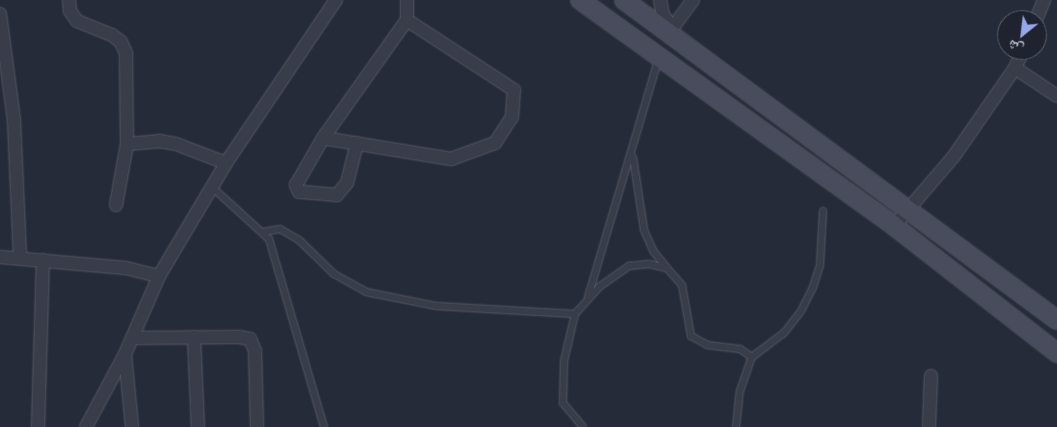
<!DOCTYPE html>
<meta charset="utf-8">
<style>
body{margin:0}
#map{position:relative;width:1057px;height:427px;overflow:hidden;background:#262b39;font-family:"Asap Condensed","Noto Naskh Arabic",sans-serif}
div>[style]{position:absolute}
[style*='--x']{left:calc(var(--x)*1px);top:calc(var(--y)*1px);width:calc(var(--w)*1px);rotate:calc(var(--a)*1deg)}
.roads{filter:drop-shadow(0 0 1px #545965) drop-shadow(0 0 1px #545965)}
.lane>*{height:6px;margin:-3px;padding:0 3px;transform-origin:3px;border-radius:3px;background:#393d4a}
.street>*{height:12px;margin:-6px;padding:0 6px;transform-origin:6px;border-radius:6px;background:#393d4a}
.secondary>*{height:18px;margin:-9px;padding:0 9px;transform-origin:9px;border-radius:9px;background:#484c5c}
span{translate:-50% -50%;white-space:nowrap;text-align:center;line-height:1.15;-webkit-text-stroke:5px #1e232f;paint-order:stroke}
.north{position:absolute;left:997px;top:10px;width:50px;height:50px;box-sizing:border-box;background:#1e232f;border:1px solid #5a5f6b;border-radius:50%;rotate:209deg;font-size:14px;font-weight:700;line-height:20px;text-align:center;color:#b5b9c5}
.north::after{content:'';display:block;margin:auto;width:18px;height:22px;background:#94a8eb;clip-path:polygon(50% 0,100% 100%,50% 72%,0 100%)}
</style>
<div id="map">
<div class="roads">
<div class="lane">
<i style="--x:633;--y:157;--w:74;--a:81.4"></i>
<i style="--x:644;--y:230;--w:24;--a:66"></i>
<i style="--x:654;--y:252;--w:21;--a:51"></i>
<i style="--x:212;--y:187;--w:77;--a:42.4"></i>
<i style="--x:269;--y:239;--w:196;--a:73.7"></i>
<i style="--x:263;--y:232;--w:17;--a:-10"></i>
<i style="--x:280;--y:229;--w:22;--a:30"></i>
<i style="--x:299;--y:240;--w:49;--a:44.2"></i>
<i style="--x:334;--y:274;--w:37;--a:29"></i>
<i style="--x:366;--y:292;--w:71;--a:11.3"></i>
<i style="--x:436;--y:306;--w:139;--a:3.3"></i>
<i style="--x:575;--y:314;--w:36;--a:-48"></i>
<i style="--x:599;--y:287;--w:37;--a:-35"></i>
<i style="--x:629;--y:266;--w:20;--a:-6"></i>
<i style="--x:649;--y:264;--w:18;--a:13"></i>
<i style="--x:667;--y:268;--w:23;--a:49"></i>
<i style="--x:682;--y:285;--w:52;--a:80"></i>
<i style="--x:691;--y:336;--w:18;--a:29"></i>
<i style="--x:707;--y:345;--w:33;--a:7"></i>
<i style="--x:740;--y:349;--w:14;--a:34"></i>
<i style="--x:588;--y:297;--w:247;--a:-73.5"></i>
<i style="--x:575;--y:314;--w:48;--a:103.2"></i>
<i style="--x:564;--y:361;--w:42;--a:91.4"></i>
<i style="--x:563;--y:403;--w:31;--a:50"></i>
<i style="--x:736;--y:427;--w:36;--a:-84"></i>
<i style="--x:740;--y:391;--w:36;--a:-71"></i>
<i style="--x:752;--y:357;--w:40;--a:-37"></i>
<i style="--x:784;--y:333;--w:28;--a:-52"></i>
<i style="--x:801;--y:311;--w:27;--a:-63"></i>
<i style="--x:813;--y:287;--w:23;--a:-72"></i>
<i style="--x:820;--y:265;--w:54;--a:-86.8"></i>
</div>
<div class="street">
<i style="--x:69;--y:0;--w:11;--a:85"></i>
<i style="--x:70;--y:11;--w:12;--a:55"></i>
<i style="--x:77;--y:21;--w:38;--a:22"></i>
<i style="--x:112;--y:35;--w:11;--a:38"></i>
<i style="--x:121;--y:42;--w:12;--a:66"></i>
<i style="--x:126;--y:53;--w:91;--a:89.4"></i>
<i style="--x:127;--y:144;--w:62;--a:100.2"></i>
<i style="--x:660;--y:0;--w:15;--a:79"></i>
<i style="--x:663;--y:15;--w:16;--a:52"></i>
<i style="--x:0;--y:14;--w:107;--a:82.5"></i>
<i style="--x:14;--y:120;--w:138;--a:87.5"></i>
<i style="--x:1036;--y:20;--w:22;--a:-68"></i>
<i style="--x:668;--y:34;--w:42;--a:-53.7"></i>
<i style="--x:1015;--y:68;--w:50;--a:33.7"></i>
<i style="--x:323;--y:138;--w:130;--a:9.3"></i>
<i style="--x:451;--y:159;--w:47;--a:-20"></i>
<i style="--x:495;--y:143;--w:31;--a:-57"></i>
<i style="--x:512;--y:117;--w:27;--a:-86"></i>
<i style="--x:514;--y:90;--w:128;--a:-146.8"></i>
<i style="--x:357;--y:143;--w:41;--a:104"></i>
<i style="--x:347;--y:183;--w:16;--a:130"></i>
<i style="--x:337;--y:195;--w:38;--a:-175"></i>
<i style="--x:299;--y:192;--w:8;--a:-113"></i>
<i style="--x:296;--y:185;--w:54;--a:-60.1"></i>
<i style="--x:323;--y:138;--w:145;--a:-54.6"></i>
<i style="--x:407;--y:20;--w:20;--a:-90"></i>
<i style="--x:127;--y:144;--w:32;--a:-5"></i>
<i style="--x:159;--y:141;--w:17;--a:10"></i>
<i style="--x:176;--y:144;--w:53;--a:20.8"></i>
<i style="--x:894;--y:226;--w:92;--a:-49.4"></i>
<i style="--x:954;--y:156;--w:107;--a:-55.3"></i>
<i style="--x:1015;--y:68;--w:20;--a:-66"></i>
<i style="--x:0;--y:257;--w:126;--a:5"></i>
<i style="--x:126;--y:268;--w:34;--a:14"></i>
<i style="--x:194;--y:337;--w:90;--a:87.5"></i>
<i style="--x:132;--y:338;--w:107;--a:-0.5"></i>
<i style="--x:239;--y:337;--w:11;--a:10"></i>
<i style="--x:250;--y:339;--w:13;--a:67"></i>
<i style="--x:255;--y:351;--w:76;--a:88.5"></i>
<i style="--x:125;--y:354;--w:73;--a:84.5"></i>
<i style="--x:38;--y:427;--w:167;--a:-88.3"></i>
<i style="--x:86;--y:427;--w:83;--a:-61.9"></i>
<i style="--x:125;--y:354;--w:85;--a:-66.4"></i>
<i style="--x:159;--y:276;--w:131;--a:-59.3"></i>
<i style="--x:226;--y:163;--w:197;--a:-56"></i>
<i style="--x:929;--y:427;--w:51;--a:-87.8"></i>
</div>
<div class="secondary">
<i style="--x:580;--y:0;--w:387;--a:35.7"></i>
<i style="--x:894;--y:226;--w:207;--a:37.9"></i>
<i style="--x:624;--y:0;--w:538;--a:36.47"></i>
</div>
</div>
<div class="north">ش</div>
</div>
